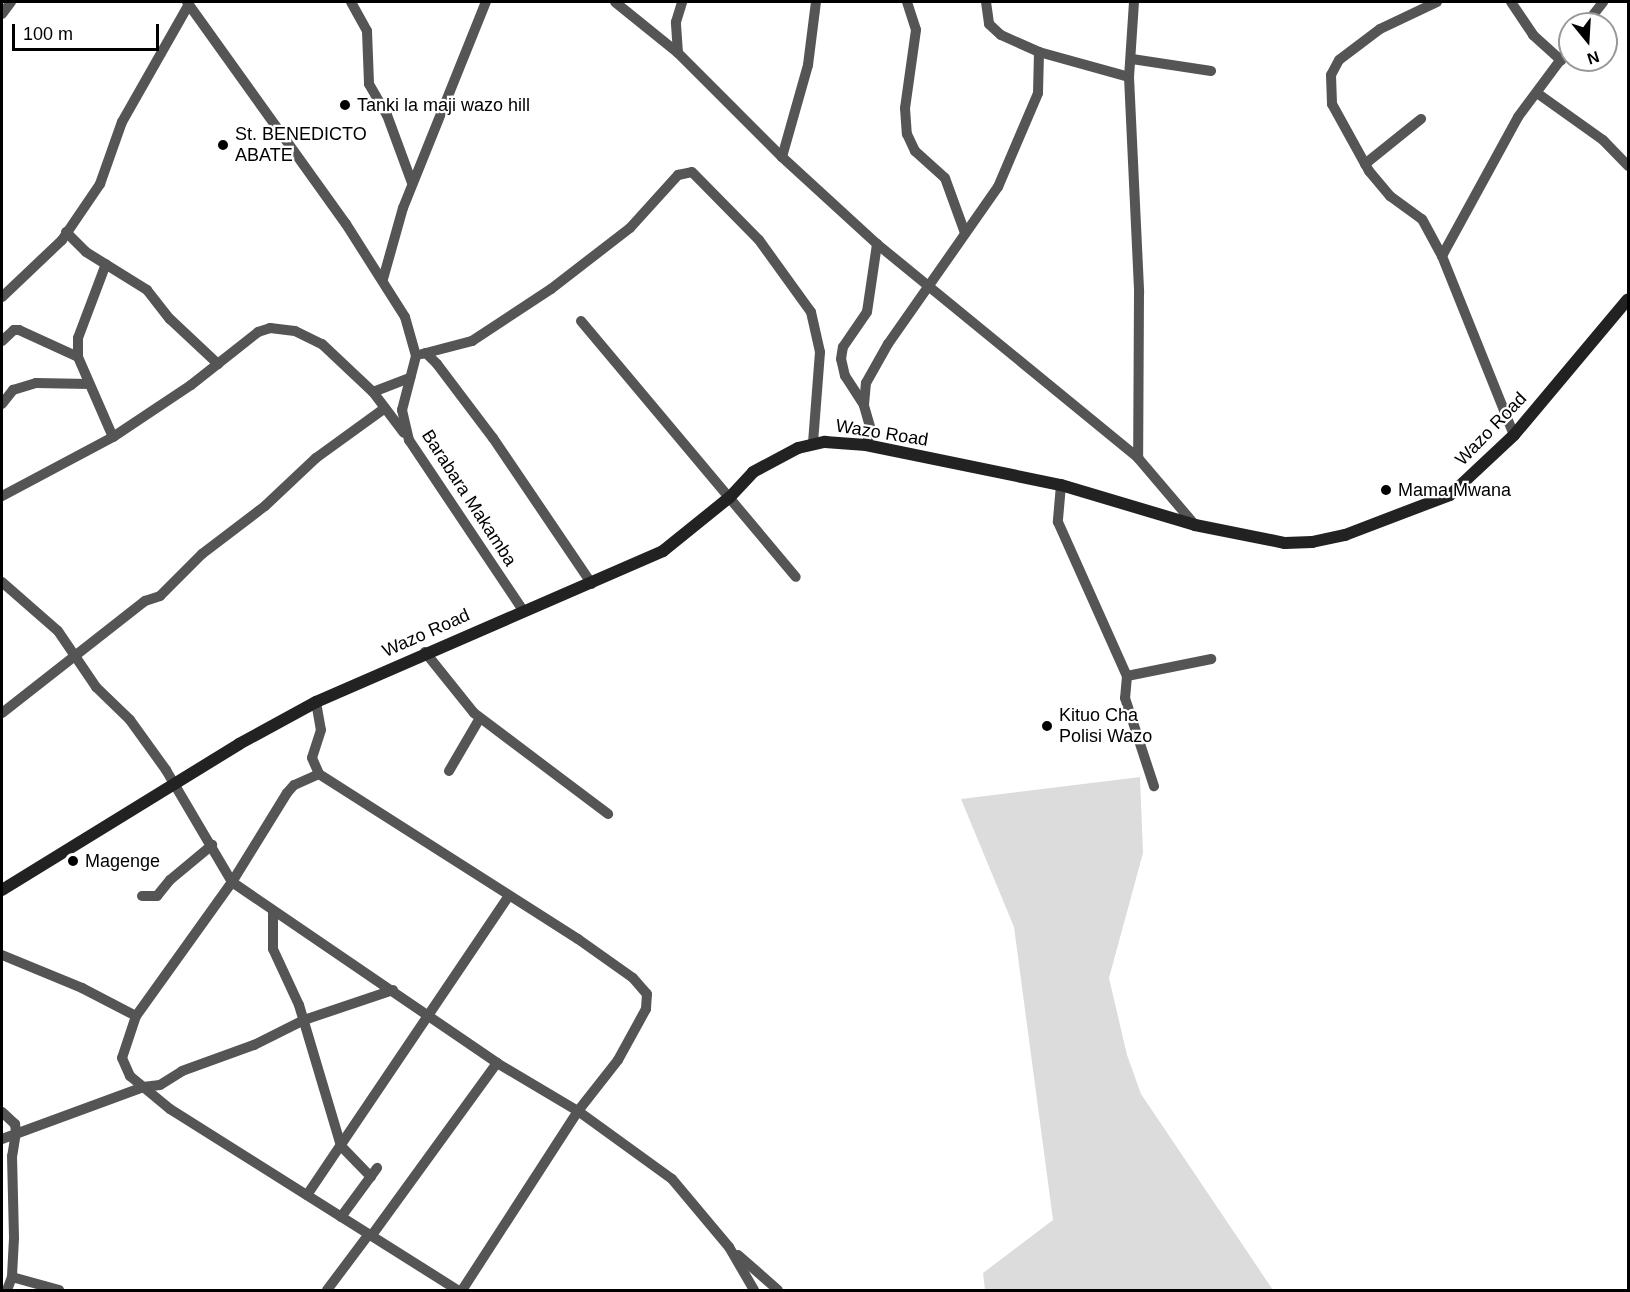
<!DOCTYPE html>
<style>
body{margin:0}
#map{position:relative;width:1630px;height:1292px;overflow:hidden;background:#fff;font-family:Arial,sans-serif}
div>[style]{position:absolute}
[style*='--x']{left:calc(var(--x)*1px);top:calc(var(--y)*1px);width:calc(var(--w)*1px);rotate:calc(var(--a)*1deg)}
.green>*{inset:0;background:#dcdcdc}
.street>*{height:10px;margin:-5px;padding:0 5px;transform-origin:5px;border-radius:5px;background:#555}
.secondary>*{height:12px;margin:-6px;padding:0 6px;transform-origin:6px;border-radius:6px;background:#222}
.dots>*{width:16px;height:16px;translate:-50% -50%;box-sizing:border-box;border:3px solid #fff;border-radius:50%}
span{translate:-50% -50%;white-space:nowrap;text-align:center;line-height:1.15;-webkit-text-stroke:4.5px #fff;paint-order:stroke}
.poi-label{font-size:18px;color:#000}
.left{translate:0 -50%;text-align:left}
.street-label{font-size:18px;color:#000}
.frame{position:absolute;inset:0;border:3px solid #000;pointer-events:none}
.north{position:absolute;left:1558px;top:12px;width:60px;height:60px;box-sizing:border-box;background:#fff;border:2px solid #999;border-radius:50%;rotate:162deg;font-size:16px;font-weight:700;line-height:24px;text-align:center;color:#000}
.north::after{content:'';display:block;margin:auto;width:21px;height:27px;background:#000;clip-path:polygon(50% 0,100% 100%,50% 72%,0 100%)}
.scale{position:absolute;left:12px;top:24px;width:147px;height:27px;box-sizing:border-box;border:3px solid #000;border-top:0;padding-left:8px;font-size:18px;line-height:21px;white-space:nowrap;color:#000;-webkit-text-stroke:4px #fff;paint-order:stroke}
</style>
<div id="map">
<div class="green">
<i style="clip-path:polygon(1140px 777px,1143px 853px,1109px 978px,1127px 1055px,1141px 1094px,1273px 1290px,985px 1290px,983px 1273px,1053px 1220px,1014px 927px,961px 799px)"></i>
</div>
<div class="street">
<i style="--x:187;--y:2;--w:273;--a:54.4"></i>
<i style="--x:346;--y:224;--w:110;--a:57.6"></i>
<i style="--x:405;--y:317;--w:41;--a:74.2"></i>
<i style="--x:416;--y:356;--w:56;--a:104.5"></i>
<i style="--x:402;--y:410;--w:31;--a:77"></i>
<i style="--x:409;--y:440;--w:205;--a:56.2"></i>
<i style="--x:351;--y:2;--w:33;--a:61"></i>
<i style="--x:367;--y:31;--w:53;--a:87.8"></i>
<i style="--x:369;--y:84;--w:36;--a:60"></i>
<i style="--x:387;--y:115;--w:72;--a:69.8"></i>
<i style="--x:615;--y:2;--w:81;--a:39"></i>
<i style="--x:678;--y:53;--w:147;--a:45"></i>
<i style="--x:782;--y:157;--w:129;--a:42.5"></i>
<i style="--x:877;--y:244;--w:338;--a:39.3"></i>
<i style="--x:1138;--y:458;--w:88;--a:49.6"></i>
<i style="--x:907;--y:2;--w:29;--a:72"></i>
<i style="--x:916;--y:30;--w:79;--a:98"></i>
<i style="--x:905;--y:108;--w:26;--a:86"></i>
<i style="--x:907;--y:134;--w:19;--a:65"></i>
<i style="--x:915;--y:151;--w:40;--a:42"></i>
<i style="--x:945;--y:178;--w:59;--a:70"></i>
<i style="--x:986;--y:2;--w:22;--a:82"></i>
<i style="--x:989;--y:24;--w:16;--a:43"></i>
<i style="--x:1001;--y:35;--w:42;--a:24.1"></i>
<i style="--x:1039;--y:52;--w:93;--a:15.5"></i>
<i style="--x:1134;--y:2;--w:75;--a:93.8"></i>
<i style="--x:1129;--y:77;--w:216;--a:87.3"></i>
<i style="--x:1139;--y:293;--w:165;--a:90.3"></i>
<i style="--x:1437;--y:2;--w:63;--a:154.7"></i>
<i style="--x:1380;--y:29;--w:51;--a:142.9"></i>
<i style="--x:1339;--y:60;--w:17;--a:118"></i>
<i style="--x:1331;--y:75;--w:29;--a:88"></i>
<i style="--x:1332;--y:104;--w:77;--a:61.1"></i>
<i style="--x:1369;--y:171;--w:33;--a:50"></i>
<i style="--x:1390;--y:196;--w:39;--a:36"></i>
<i style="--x:1422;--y:219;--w:42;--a:61.6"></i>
<i style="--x:1442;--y:256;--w:193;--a:68.1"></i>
<i style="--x:1511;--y:2;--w:40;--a:56"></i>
<i style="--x:1533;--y:35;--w:38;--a:42"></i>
<i style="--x:2;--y:14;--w:15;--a:-53"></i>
<i style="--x:1586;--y:24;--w:28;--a:-52"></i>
<i style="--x:678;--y:53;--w:31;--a:-94"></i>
<i style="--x:676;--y:22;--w:21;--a:-73"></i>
<i style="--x:1132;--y:59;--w:80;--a:8.6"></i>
<i style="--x:1537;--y:93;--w:81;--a:35.5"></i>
<i style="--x:1603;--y:140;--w:36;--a:46"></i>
<i style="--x:782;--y:157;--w:96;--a:-74.2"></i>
<i style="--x:808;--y:65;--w:64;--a:-82.8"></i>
<i style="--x:1365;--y:164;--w:72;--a:-38.8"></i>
<i style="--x:66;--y:232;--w:28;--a:45"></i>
<i style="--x:86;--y:252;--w:72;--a:31.9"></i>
<i style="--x:147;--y:290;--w:37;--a:52"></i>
<i style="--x:170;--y:319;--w:66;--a:43.2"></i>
<i style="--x:1442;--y:256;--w:158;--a:-61.3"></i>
<i style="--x:1518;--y:117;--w:87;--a:-53.4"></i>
<i style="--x:383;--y:279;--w:74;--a:-74.3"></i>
<i style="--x:403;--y:208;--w:222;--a:-68.1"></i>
<i style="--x:2;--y:297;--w:83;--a:-43.5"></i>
<i style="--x:62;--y:240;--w:68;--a:-55.8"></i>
<i style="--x:100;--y:184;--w:66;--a:-70.5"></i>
<i style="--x:122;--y:122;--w:136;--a:-60.4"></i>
<i style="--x:581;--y:321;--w:334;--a:50"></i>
<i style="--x:2;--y:341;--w:16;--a:-43"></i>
<i style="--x:14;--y:330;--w:5;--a:0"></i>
<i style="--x:19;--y:330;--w:65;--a:24.6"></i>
<i style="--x:78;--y:357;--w:87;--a:66.4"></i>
<i style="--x:426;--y:353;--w:48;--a:-14.6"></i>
<i style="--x:472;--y:341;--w:95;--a:-33.4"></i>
<i style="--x:551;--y:289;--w:100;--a:-37.7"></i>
<i style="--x:630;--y:228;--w:72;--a:-47.8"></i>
<i style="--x:678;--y:175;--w:14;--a:-12"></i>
<i style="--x:692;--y:172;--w:95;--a:45.4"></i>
<i style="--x:759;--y:240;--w:89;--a:54.2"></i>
<i style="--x:811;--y:312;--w:41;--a:77.3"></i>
<i style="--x:820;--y:352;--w:91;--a:94.4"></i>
<i style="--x:422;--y:354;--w:4;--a:-14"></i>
<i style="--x:426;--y:353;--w:16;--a:45"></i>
<i style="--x:437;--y:364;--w:93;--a:52.9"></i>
<i style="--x:493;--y:438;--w:176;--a:55.9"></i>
<i style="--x:78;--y:357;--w:19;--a:-90"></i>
<i style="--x:78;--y:338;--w:79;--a:-69.3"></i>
<i style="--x:373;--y:392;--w:40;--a:-21"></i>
<i style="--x:2;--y:404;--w:18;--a:-52"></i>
<i style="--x:13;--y:390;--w:24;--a:-17"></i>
<i style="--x:36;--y:383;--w:53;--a:1.1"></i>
<i style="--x:864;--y:405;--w:35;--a:-123"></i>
<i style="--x:845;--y:376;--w:17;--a:-103"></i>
<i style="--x:841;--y:359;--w:12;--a:-81"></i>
<i style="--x:843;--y:347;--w:42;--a:-55.6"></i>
<i style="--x:867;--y:312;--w:69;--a:-81.6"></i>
<i style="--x:866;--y:445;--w:16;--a:-72"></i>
<i style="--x:871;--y:430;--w:26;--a:-106"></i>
<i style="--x:864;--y:405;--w:22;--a:-85"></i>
<i style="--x:866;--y:383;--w:45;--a:-60.6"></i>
<i style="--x:888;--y:344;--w:192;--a:-55"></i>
<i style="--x:998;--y:187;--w:102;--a:-66.9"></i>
<i style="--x:1038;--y:93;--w:41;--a:-88.6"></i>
<i style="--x:1061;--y:485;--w:37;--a:95"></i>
<i style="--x:1058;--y:522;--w:169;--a:65.9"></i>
<i style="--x:1127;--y:676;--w:22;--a:95"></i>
<i style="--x:1125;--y:698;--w:93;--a:71.8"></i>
<i style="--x:2;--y:496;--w:126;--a:-28"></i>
<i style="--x:113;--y:437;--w:94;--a:-33.7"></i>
<i style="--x:191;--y:385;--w:85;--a:-38.3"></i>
<i style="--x:258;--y:332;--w:13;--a:-18"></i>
<i style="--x:270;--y:328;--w:25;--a:7"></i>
<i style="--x:295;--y:331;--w:30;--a:26"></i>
<i style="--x:322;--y:344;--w:70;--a:43.3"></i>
<i style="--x:373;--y:392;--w:51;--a:52.9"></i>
<i style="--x:2;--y:582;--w:74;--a:41.2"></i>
<i style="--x:58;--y:631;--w:68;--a:55.8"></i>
<i style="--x:96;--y:687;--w:47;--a:44.1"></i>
<i style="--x:130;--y:720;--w:62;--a:54.2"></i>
<i style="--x:166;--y:770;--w:130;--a:59.5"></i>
<i style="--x:232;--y:882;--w:321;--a:34.3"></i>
<i style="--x:497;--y:1063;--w:94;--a:30.7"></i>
<i style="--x:578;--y:1111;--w:116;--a:35.9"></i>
<i style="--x:672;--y:1179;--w:89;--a:50"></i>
<i style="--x:729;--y:1247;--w:50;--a:59.8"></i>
<i style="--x:425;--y:652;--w:78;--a:51.2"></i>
<i style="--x:474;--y:713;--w:168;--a:37"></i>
<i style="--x:1127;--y:676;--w:86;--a:-11.4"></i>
<i style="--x:316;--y:702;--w:28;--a:80"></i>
<i style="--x:321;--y:730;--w:29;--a:108"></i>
<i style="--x:312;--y:758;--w:17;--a:66"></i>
<i style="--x:319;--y:774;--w:307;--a:32.5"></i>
<i style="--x:578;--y:939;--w:67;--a:35.3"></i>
<i style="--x:633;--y:978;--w:21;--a:49"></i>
<i style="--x:647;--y:994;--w:15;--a:94"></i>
<i style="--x:646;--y:1009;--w:58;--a:118.8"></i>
<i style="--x:618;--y:1060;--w:65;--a:128.1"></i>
<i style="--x:578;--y:1111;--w:213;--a:122.9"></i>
<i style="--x:2;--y:713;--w:182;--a:-38.1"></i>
<i style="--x:145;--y:601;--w:16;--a:-18"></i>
<i style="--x:160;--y:596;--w:59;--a:-45"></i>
<i style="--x:202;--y:554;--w:79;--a:-37.3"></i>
<i style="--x:265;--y:506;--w:70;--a:-43.3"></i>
<i style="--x:316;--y:458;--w:85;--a:-35.9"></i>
<i style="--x:449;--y:771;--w:61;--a:-59.7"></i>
<i style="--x:319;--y:774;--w:27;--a:156"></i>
<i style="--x:294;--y:785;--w:11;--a:131"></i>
<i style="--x:287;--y:793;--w:105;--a:121.7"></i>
<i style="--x:232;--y:882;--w:165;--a:125.6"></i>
<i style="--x:136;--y:1016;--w:44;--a:108.4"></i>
<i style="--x:122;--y:1058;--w:20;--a:66"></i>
<i style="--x:130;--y:1076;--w:52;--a:39.5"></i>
<i style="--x:170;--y:1109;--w:339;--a:32.2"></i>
<i style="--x:142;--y:896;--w:15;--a:0"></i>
<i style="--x:157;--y:896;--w:21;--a:-51"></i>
<i style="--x:170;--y:880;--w:55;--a:-39.8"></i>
<i style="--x:273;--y:911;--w:38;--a:90"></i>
<i style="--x:273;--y:949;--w:62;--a:65.1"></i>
<i style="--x:299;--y:1005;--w:147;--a:73.4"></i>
<i style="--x:341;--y:1146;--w:43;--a:45.9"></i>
<i style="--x:2;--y:955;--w:87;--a:22.4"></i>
<i style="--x:82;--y:988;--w:61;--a:27.4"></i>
<i style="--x:2;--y:1112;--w:18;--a:43"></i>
<i style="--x:15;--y:1124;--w:8;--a:83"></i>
<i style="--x:16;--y:1132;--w:24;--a:99"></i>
<i style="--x:12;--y:1156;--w:82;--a:88.6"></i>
<i style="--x:14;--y:1238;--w:39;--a:93"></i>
<i style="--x:12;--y:1277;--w:14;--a:111"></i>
<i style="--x:2;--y:1139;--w:150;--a:-20.2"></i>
<i style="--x:143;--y:1087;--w:17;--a:-7"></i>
<i style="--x:160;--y:1085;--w:26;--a:-32"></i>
<i style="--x:182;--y:1071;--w:77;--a:-19.9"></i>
<i style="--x:254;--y:1045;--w:56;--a:-26.6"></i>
<i style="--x:304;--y:1020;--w:94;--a:-18.6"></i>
<i style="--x:307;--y:1195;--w:361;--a:-56"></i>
<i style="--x:341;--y:1217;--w:61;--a:-53.7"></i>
<i style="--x:372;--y:1235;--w:213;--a:-54"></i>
<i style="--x:738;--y:1255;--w:53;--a:41.2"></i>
<i style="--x:12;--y:1277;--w:49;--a:15.5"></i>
<i style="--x:327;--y:1290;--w:70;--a:-53.1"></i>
</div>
<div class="secondary">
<i style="--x:2;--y:890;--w:278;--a:-31.6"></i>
<i style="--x:239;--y:744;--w:88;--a:-28.6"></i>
<i style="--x:316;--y:702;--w:378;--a:-23.5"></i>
<i style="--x:663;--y:551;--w:86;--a:-38.9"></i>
<i style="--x:730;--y:497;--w:34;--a:-47"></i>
<i style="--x:753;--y:472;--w:51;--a:-28.1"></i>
<i style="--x:798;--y:448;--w:28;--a:-13"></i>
<i style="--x:825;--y:442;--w:41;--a:4.2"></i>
<i style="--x:866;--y:445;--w:199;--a:11.6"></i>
<i style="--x:1061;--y:485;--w:140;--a:16.6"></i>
<i style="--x:1195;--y:525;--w:92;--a:11.3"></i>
<i style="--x:1285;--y:543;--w:27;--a:-2"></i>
<i style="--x:1312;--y:542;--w:34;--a:-12"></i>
<i style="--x:1345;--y:535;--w:112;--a:-20.9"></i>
<i style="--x:1450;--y:495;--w:88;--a:-43.2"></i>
<i style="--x:1514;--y:435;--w:177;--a:-50"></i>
</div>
<div class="dots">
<i style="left:345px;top:105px;background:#000"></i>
<i style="left:223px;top:145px;background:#000"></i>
<i style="left:1386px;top:490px;background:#000"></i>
<i style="left:1047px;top:726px;background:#000"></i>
<i style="left:73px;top:861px;background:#000"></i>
</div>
<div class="poi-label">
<span class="left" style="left:357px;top:105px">Tanki la maji wazo hill</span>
<span class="left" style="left:235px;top:145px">St. BENEDICTO<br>ABATE</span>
<span class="left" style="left:1398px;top:490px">Mama Mwana</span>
<span class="left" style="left:1059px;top:726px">Kituo Cha<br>Polisi Wazo</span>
<span class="left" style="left:85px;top:861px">Magenge</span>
</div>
<div class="street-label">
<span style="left:1491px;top:429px;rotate:-46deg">Wazo Road</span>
<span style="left:882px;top:433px;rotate:9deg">Wazo Road</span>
<span style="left:469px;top:498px;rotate:57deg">Barabara Makamba</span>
<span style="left:426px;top:633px;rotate:-24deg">Wazo Road</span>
</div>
<div class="frame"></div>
<div class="north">N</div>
<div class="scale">100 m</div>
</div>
